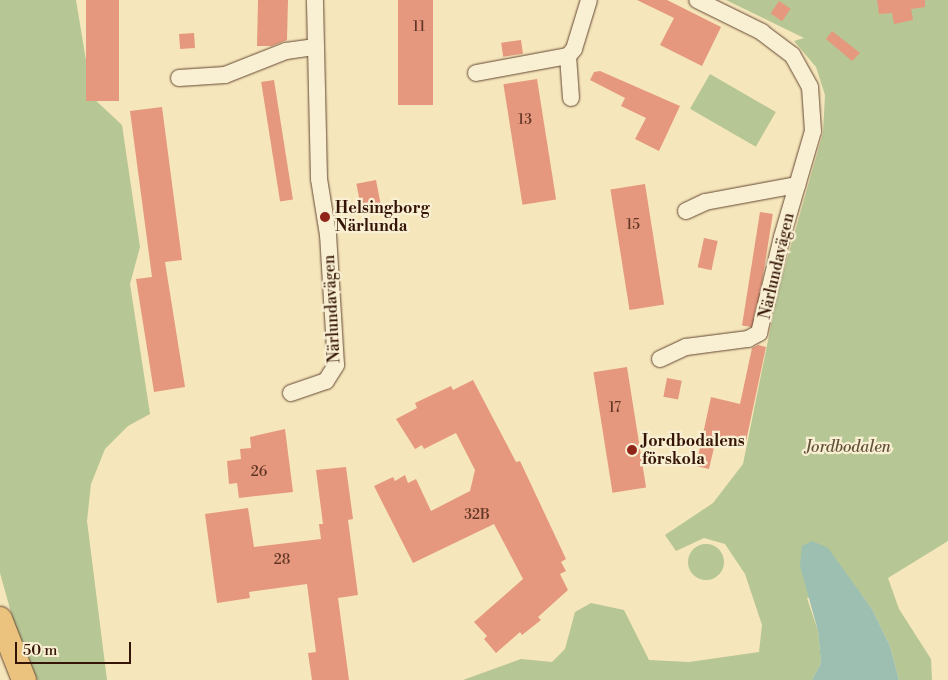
<!DOCTYPE html>
<meta charset="utf-8">
<style>
body{margin:0}
#map{position:relative;width:948px;height:680px;overflow:hidden;background:#f6e6bb;font-family:"Libre Bodoni",serif}
div>[style]{position:absolute}
[style*='--x']{left:calc(var(--x)*1px);top:calc(var(--y)*1px);width:calc(var(--w)*1px);rotate:calc(var(--a)*1deg)}
.green>*{inset:0;background:#b6c694;transform-origin:0 0}
.round{border-radius:50%}
.water>*{inset:0;background:#9dbfb2}
.building>*{inset:0;background:#e5987d;transform-origin:0 0}
.roads{filter:drop-shadow(0 0 1px #644833) drop-shadow(0 0 1px #644833)}
.minor>*{height:16px;margin:-8px;padding:0 8px;transform-origin:8px;border-radius:8px;background:#f9efd3}
.highway>*{height:24px;margin:-12px;padding:0 12px;transform-origin:12px;border-radius:12px;background:#ebc37e}
.dots>*{width:14px;height:14px;translate:-50% -50%;box-sizing:border-box;border:2px solid #f9efd3;border-radius:50%}
span{translate:-50% -50%;white-space:nowrap;text-align:center;line-height:1.15;-webkit-text-stroke:4.5px #f9efd3;paint-order:stroke}
.number-label{font-size:14px;color:#603524}
.number-label span{-webkit-text-stroke-width:0}
.poi-label{font-size:16px;color:#341406;font-weight:700}
.left{translate:0 -50%;text-align:left}
.street-label{font-size:16px;color:#341406}
.park-label{font-size:16px;color:#625238;font-style:italic}
.scale{position:absolute;left:15px;top:642px;width:116px;height:22px;box-sizing:border-box;border:2px solid #341406;border-top:0;padding-left:6px;font-size:15px;line-height:18px;white-space:nowrap;color:#341406;-webkit-text-stroke:4px #f9efd3;paint-order:stroke}
</style>
<div id="map">
<div class="green">
<i style="clip-path:polygon(0 0,76px 0,92px 97px,122px 125px,140px 247px,130px 284px,150px 414px,128px 426px,105px 449px,91px 484px,87px 521px,107px 680px,37px 680px,14px 623px,0 573px)"></i>
<i style="clip-path:polygon(726px 0,948px 0,948px 541px,888px 578px,899px 609px,931px 659px,932px 680px,899px 680px,890px 646px,872px 609px,861px 594px,807px 598px,818px 631px,821px 663px,812px 680px,463px 680px,521px 659px,552px 662px,565px 649px,575px 612px,591px 603px,624px 610px,649px 660px,689px 662px,759px 652px,762px 625px,745px 574px,725px 544px,704px 538px,676px 551px,665px 535px,713px 503px,743px 464px,778px 291px,823px 133px,825px 95px,816px 67px,794px 41px,804px 38px)"></i>
<i style="left:710px;top:74px;width:76px;height:40px;rotate:30deg"></i>
<i class="round" style="left:688px;top:544px;width:36px;height:36px"></i>
</div>
<div class="water">
<i style="clip-path:polygon(812px 541px,828px 548px,872px 609px,890px 646px,899px 680px,812px 680px,821px 663px,818px 631px,800px 566px,802px 546px)"></i>
</div>
<div class="building">
<i style="left:86px;top:0;width:33px;height:101px"></i>
<i style="clip-path:polygon(258px 0,288px 0,287px 40px,272px 46px,257px 46px)"></i>
<i style="left:398px;top:0;width:35px;height:105px"></i>
<i style="clip-path:polygon(637px 0,667px 0,721px 27px,702px 66px,660px 45px,674px 18px)"></i>
<i style="clip-path:polygon(877px 0,925px 0,925px 7px,911px 9px,913px 20px,894px 24px,892px 13px,879px 14px)"></i>
<i style="left:779px;top:1px;width:14px;height:15px;rotate:34deg"></i>
<i style="clip-path:polygon(832px 31px,860px 53px,852px 61px,826px 39px)"></i>
<i style="left:194px;top:33px;width:15px;height:15px;rotate:86deg"></i>
<i style="left:521px;top:40px;width:14px;height:20px;rotate:82deg"></i>
<i style="clip-path:polygon(600px 71px,680px 106px,659px 151px,635px 139px,646px 118px,621px 106px,625px 98px,590px 80px,594px 72px)"></i>
<i style="left:537px;top:79px;width:122px;height:34px;rotate:81deg"></i>
<i style="left:274px;top:80px;width:121px;height:13px;rotate:81deg"></i>
<i style="clip-path:polygon(162px 107px,182px 260px,165px 262px,185px 387px,154px 392px,136px 279px,152px 277px,130px 111px)"></i>
<i style="left:376px;top:180px;width:26px;height:20px;rotate:79deg"></i>
<i style="left:645px;top:184px;width:122px;height:35px;rotate:81deg"></i>
<i style="left:760px;top:212px;width:13px;height:115px;rotate:9deg"></i>
<i style="left:704px;top:238px;width:14px;height:30px;rotate:12deg"></i>
<i style="clip-path:polygon(758px 345px,766px 347px,745px 446px,716px 439px,709px 469px,696px 466px,711px 397px,740px 404px,752px 348px)"></i>
<i style="left:627px;top:367px;width:122px;height:34px;rotate:81deg"></i>
<i style="left:667px;top:378px;width:15px;height:19px;rotate:11deg"></i>
<i style="clip-path:polygon(473px 380px,516px 462px,520px 461px,566px 559px,561px 562px,566px 571px,560px 574px,568px 590px,538px 617px,541px 620px,522px 635px,520px 632px,496px 653px,484px 639px,487px 636px,474px 622px,523px 579px,494px 524px,413px 563px,374px 486px,393px 477px,395px 481px,405px 475px,408px 483px,416px 479px,431px 511px,470px 491px,475px 470px,456px 433px,424px 449px,422px 445px,415px 449px,396px 419px,417px 408px,415px 403px,451px 386px,453px 390px)"></i>
<i style="clip-path:polygon(285px 429px,293px 492px,239px 498px,237px 483px,229px 484px,227px 461px,241px 459px,240px 449px,251px 448px,250px 437px)"></i>
<i style="clip-path:polygon(346px 467px,353px 519px,348px 520px,358px 595px,338px 598px,349px 680px,312px 680px,308px 653px,316px 652px,307px 584px,249px 592px,250px 598px,217px 603px,205px 514px,248px 508px,254px 547px,321px 539px,319px 524px,323px 524px,316px 470px)"></i>
</div>
<div class="roads">
<div class="minor">
<i style="--x:568;--y:56;--w:42;--a:85.9"></i>
<i style="--x:476;--y:73;--w:94;--a:-10.5"></i>
<i style="--x:568;--y:56;--w:9;--a:-49"></i>
<i style="--x:574;--y:49;--w:51;--a:-73"></i>
<i style="--x:179;--y:78;--w:46;--a:-3.7"></i>
<i style="--x:225;--y:75;--w:66;--a:-21.5"></i>
<i style="--x:286;--y:51;--w:28;--a:-8"></i>
<i style="--x:686;--y:211;--w:21;--a:-25"></i>
<i style="--x:705;--y:202;--w:94;--a:-10.5"></i>
<i style="--x:660;--y:359;--w:29;--a:-25"></i>
<i style="--x:686;--y:347;--w:63;--a:-7.4"></i>
<i style="--x:748;--y:339;--w:13;--a:-29"></i>
<i style="--x:759;--y:333;--w:99;--a:-76.5"></i>
<i style="--x:782;--y:237;--w:110;--a:-73.7"></i>
<i style="--x:813;--y:131;--w:44;--a:-93.9"></i>
<i style="--x:810;--y:87;--w:37;--a:-119"></i>
<i style="--x:792;--y:55;--w:38;--a:-143"></i>
<i style="--x:762;--y:32;--w:72;--a:-153.8"></i>
<i style="--x:291;--y:393;--w:37;--a:-19"></i>
<i style="--x:326;--y:381;--w:19;--a:-58"></i>
<i style="--x:336;--y:365;--w:130;--a:-93.5"></i>
<i style="--x:328;--y:235;--w:57;--a:-99.1"></i>
<i style="--x:319;--y:179;--w:179;--a:-91.3"></i>
</div>
<div class="highway">
<i style="--x:0;--y:619;--w:66;--a:68.5"></i>
</div>
</div>
<div class="dots">
<i style="left:325px;top:217px;background:#8f2418"></i>
<i style="left:632px;top:450px;background:#8f2418"></i>
</div>
<div class="number-label">
<span style="left:419px;top:27px">11</span>
<span style="left:525px;top:120px">13</span>
<span style="left:633px;top:225px">15</span>
<span style="left:615px;top:408px">17</span>
<span style="left:259px;top:472px">26</span>
<span style="left:477px;top:515px">32B</span>
<span style="left:282px;top:560px">28</span>
</div>
<div class="poi-label">
<span class="left" style="left:335px;top:217px">Helsingborg<br>Närlunda</span>
<span class="left" style="left:642px;top:450px">Jordbodalens<br>förskola</span>
</div>
<div class="street-label">
<span style="left:777px;top:266px;rotate:-77deg">Närlundavägen</span>
<span style="left:332px;top:309px;rotate:-93deg">Närlundavägen</span>
</div>
<div class="park-label">
<span style="left:848px;top:447px">Jordbodalen</span>
</div>
<div class="scale">50 m</div>
</div>
